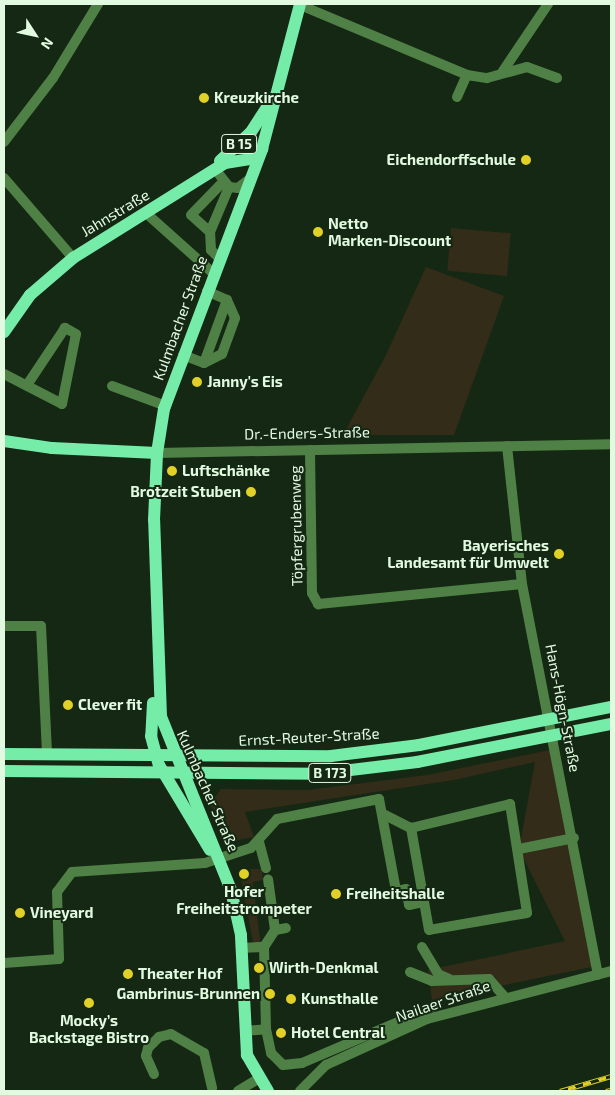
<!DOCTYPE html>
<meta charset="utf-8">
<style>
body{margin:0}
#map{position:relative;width:615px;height:1095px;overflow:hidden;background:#152814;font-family:"Exo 2",sans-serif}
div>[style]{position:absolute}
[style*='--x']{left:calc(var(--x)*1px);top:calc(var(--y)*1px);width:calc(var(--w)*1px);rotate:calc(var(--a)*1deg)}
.green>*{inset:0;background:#322c18;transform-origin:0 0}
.minor>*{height:10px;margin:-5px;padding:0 5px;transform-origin:5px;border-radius:5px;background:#4f8146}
.major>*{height:12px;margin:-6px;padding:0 6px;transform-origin:6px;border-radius:6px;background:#76eca9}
.rail>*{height:4.5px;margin-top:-2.25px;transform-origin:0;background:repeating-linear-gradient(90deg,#152814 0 8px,#e1d026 0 16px);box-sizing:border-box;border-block:1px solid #e1d026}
.dots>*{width:14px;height:14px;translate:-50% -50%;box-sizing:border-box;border:2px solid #152814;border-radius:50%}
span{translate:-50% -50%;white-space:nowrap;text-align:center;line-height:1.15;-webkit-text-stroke:4px #152814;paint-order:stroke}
.shield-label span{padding:1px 4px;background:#152814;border:1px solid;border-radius:4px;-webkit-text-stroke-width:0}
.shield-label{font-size:14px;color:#e2fbe0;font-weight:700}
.poi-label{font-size:15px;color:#e2fbe0;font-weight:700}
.left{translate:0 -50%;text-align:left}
.right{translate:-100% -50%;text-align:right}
.street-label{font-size:15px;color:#e2fbe0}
.frame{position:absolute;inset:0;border:5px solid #e2fbe0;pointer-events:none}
.north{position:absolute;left:10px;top:10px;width:50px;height:50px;-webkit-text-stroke:4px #152814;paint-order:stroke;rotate:125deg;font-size:14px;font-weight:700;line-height:20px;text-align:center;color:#e2fbe0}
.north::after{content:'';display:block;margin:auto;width:18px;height:22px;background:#e2fbe0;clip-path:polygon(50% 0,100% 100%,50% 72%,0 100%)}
</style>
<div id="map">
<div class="green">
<i style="left:451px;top:228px;width:60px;height:43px;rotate:5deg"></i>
<i style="clip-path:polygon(426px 267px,504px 296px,454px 435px,343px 435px,385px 357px)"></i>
<i style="clip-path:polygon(550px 750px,592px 967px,432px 1000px,428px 970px,565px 941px,519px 849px,535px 762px,454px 780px,245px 812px,254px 837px,227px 842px,210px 804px,221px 789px,308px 790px,427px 775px)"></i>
<i style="clip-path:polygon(239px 869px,262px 869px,263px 880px,253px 882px,261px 947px,254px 947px)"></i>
</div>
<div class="minor">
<i style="--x:300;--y:5;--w:181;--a:22.7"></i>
<i style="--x:467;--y:75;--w:20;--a:9"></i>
<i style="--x:487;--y:78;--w:41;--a:-15.4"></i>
<i style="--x:527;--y:67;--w:32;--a:20"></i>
<i style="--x:503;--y:71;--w:81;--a:-56.1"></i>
<i style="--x:457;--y:97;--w:24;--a:-66"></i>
<i style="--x:4;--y:142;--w:81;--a:-52.6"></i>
<i style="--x:53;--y:78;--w:87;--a:-58.7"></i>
<i style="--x:215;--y:169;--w:23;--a:52"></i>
<i style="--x:229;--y:187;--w:9;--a:6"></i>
<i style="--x:238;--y:188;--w:16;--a:-38"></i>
<i style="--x:4;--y:178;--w:106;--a:49.2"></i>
<i style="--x:147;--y:214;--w:90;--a:41.8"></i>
<i style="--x:210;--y:232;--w:25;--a:-138"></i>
<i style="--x:191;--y:215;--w:47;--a:-45.9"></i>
<i style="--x:220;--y:259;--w:13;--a:-135"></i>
<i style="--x:211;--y:250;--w:18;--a:-93"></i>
<i style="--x:210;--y:232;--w:49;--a:-67.1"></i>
<i style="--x:183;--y:355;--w:22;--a:21"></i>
<i style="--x:204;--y:363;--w:20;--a:-27"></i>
<i style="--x:222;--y:354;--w:38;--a:-70"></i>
<i style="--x:235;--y:318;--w:20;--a:-114"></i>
<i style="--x:227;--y:300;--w:22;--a:-156"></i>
<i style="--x:204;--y:363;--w:67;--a:-69.9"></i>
<i style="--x:4;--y:374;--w:65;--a:27.3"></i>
<i style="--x:62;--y:404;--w:71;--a:-78.7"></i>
<i style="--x:76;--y:334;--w:13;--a:-151"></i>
<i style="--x:65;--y:328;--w:69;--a:123.7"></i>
<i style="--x:112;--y:386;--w:58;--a:20.3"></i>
<i style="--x:507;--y:446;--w:139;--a:83.8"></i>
<i style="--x:522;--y:584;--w:398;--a:79"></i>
<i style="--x:310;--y:450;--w:143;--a:89.2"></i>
<i style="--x:312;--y:593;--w:13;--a:61"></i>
<i style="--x:318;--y:604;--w:205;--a:-5.6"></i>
<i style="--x:157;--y:453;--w:454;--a:-1.1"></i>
<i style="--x:4;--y:626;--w:37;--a:0"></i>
<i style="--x:41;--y:626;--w:129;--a:87.3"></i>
<i style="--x:383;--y:814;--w:31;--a:27"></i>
<i style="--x:411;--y:828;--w:102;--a:-13.6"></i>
<i style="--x:510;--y:804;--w:110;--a:81.1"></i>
<i style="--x:527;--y:913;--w:99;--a:170.2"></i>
<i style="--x:429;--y:930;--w:104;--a:-100"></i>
<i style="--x:259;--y:842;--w:27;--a:75"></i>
<i style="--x:519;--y:849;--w:56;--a:-11.3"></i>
<i style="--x:275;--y:930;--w:11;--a:-10"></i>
<i style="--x:422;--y:947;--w:31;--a:59"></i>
<i style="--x:438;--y:974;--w:12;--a:24"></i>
<i style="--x:242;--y:948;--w:22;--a:-3"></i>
<i style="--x:4;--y:963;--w:55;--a:-4.2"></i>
<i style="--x:59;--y:959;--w:67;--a:-91.7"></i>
<i style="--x:57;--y:892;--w:25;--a:-53"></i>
<i style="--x:72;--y:872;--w:133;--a:-3.9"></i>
<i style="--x:205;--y:863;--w:48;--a:-18.1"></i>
<i style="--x:251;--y:848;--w:39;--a:-48"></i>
<i style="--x:277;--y:819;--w:104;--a:-11.1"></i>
<i style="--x:379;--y:799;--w:94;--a:79.5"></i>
<i style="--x:396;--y:891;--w:10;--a:-11"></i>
<i style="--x:406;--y:889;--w:16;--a:79"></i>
<i style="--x:409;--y:905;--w:14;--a:-12"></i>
<i style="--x:410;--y:972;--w:24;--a:22"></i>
<i style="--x:432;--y:981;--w:57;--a:-2"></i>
<i style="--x:489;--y:979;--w:23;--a:49"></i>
<i style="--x:266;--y:1029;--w:25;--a:78"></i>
<i style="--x:271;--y:1053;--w:17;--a:45"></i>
<i style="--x:283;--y:1065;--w:19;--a:-6"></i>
<i style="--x:302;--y:1063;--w:142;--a:-23.1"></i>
<i style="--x:245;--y:1031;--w:21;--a:-5"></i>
<i style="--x:266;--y:1029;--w:82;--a:-91.4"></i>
<i style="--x:264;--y:947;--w:20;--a:-57"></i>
<i style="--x:275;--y:930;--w:51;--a:-97.8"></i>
<i style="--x:154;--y:1074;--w:20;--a:-114"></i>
<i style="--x:146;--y:1056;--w:8;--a:-76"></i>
<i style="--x:148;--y:1048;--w:16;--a:-45"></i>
<i style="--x:159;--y:1037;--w:12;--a:-14"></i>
<i style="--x:171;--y:1034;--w:38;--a:30"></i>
<i style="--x:204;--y:1053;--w:36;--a:77"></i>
<i style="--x:238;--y:1091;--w:23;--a:-31"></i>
<i style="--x:300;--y:1091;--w:37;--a:-45"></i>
<i style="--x:326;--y:1065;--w:111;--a:-24.5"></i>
<i style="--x:427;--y:1019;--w:190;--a:-14.6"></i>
</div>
<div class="major">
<i style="--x:220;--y:161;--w:42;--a:-43.1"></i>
<i style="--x:251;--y:132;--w:40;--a:-57.1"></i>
<i style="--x:4;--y:332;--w:45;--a:-54.9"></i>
<i style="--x:30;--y:295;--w:57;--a:-40.7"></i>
<i style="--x:73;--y:258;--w:179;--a:-32"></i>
<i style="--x:225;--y:163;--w:25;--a:-9"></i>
<i style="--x:250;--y:159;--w:16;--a:-40"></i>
<i style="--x:4;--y:441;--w:49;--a:8.3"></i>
<i style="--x:52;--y:448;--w:105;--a:2.7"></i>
<i style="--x:153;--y:703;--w:33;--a:93"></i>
<i style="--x:151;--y:736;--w:30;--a:75"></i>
<i style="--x:159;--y:765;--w:99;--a:59"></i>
<i style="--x:4;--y:754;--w:327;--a:0.4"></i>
<i style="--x:331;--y:756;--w:89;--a:-7.1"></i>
<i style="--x:419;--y:745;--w:196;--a:-11.2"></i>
<i style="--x:4;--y:771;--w:313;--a:0.5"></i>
<i style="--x:317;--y:774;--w:101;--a:-6.8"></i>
<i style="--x:417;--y:762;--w:198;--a:-11.1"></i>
<i style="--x:268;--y:1091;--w:42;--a:-120.3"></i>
<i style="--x:247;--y:1055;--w:120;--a:-92.9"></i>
<i style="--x:241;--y:935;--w:46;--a:-102.5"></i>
<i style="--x:231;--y:890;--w:187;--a:-112"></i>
<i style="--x:161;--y:717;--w:197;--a:-92"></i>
<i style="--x:154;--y:520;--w:67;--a:-87.4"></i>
<i style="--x:157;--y:453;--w:45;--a:-81"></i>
<i style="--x:164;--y:409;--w:278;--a:-69.3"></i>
<i style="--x:262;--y:149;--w:150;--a:-75.3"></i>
</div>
<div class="rail">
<i style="--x:560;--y:1091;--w:53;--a:-16.4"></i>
<i style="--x:606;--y:1091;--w:5;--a:-11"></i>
</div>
<div class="dots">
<i style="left:204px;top:98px;background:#e1d026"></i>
<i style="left:526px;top:160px;background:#e1d026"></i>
<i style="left:318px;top:232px;background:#e1d026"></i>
<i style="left:197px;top:382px;background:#e1d026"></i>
<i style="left:172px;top:471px;background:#e1d026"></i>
<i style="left:251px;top:492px;background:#e1d026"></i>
<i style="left:559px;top:554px;background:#e1d026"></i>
<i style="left:68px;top:705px;background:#e1d026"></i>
<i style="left:244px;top:874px;background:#e1d026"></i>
<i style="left:336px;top:894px;background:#e1d026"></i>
<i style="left:20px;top:913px;background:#e1d026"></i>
<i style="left:259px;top:968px;background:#e1d026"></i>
<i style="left:128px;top:974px;background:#e1d026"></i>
<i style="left:270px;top:994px;background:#e1d026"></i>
<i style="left:291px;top:999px;background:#e1d026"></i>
<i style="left:89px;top:1003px;background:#e1d026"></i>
<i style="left:281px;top:1033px;background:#e1d026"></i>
</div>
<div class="shield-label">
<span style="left:239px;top:144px">B 15</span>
<span style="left:330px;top:773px">B 173</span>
</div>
<div class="poi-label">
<span class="left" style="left:214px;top:98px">Kreuzkirche</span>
<span class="right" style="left:516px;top:160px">Eichendorffschule</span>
<span class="left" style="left:328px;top:232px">Netto<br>Marken-Discount</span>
<span class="left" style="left:207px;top:382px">Janny's Eis</span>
<span class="left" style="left:182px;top:471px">Luftschänke</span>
<span class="right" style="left:241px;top:492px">Brotzeit Stuben</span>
<span class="right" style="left:549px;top:554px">Bayerisches<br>Landesamt für Umwelt</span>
<span class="left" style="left:78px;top:705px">Clever fit</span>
<span style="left:244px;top:900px">Hofer<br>Freiheitstrompeter</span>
<span class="left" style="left:346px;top:894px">Freiheitshalle</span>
<span class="left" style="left:30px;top:913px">Vineyard</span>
<span class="left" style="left:269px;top:968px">Wirth-Denkmal</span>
<span class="left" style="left:138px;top:974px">Theater Hof</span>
<span class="right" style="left:260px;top:994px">Gambrinus-Brunnen</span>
<span class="left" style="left:301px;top:999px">Kunsthalle</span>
<span style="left:89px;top:1029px">Mocky’s<br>Backstage Bistro</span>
<span class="left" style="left:291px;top:1033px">Hotel Central</span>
</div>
<div class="street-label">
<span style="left:115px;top:213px;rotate:-31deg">Jahnstraße</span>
<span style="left:180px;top:318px;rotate:-70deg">Kulmbacher Straße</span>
<span style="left:307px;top:433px;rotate:-1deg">Dr.-Enders-Straße</span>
<span style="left:296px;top:526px;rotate:-91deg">Töpfergrubenweg</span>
<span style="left:563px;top:708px;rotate:79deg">Hans-Högn-Straße</span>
<span style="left:309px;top:737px;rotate:-3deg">Ernst-Reuter-Straße</span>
<span style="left:208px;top:791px;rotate:66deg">Kulmbacher Straße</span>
<span style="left:443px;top:1001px;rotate:-19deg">Nailaer Straße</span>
</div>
<div class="frame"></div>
<div class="north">N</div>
</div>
